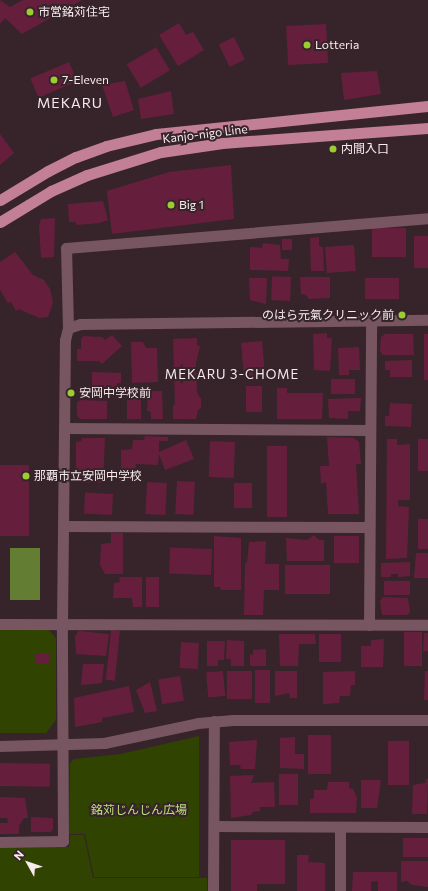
<!DOCTYPE html>
<meta charset="utf-8">
<style>
body{margin:0}
#map{position:relative;width:428px;height:891px;overflow:hidden;background:#36242a;font-family:Commissioner,"Noto Sans JP",sans-serif}
div>[style]{position:absolute}
[style*='--x']{left:calc(var(--x)*1px);top:calc(var(--y)*1px);width:calc(var(--w)*1px);rotate:calc(var(--a)*1deg)}
.green>*{inset:0;background:#304300}
.water>*{inset:0;background:#637d33;transform-origin:0 0}
.building>*{inset:0;background:#651f3c;transform-origin:0 0}
.minor>*{height:11px;margin:-5.5px;padding:0 5.5px;transform-origin:5.5px;border-radius:5.5px;background:#775661}
.tertiary>*{height:11px;margin:-5.5px;padding:0 5.5px;transform-origin:5.5px;border-radius:5.5px;background:#775661}
.primary>*{height:11px;margin:-5.5px;padding:0 5.5px;transform-origin:5.5px;border-radius:5.5px;background:#c37f96}
.dots>*{width:11px;height:11px;translate:-50% -50%;box-sizing:border-box;border:2px solid #36242a;border-radius:50%}
span{translate:-50% -50%;white-space:nowrap;text-align:center;line-height:1.15;-webkit-text-stroke:4px #36242a;paint-order:stroke}
.poi-label{font-size:12px;color:#f7ebee}
.left{translate:0 -50%;text-align:left}
.right{translate:-100% -50%;text-align:right}
.street-label{font-size:12px;color:#f7ebee}
.park-label{font-size:12px;color:#bbe17b}
.neighbourhood-label{font-size:13px;color:#f7ebee;letter-spacing:1px}
.quarter-label{font-size:14px;color:#f7ebee;letter-spacing:1px}
.north{position:absolute;left:8px;top:843px;width:40px;height:40px;-webkit-text-stroke:3px #36242a;paint-order:stroke;rotate:310deg;font-size:11px;font-weight:700;line-height:16px;text-align:center;color:#f7ebee}
.north::after{content:'';display:block;margin:auto;width:14px;height:18px;background:#f7ebee;clip-path:polygon(50% 0,100% 100%,50% 72%,0 100%)}
</style>
<div id="map">
<div class="green">
<i style="clip-path:polygon(0 629px,48px 629px,56px 638px,56px 720px,46px 733px,0 733px)"></i>
<i style="clip-path:polygon(199px 736px,199px 877px,94px 877px,85px 834px,69px 834px,70px 763px,74px 759px,121px 754px)"></i>
<i style="clip-path:polygon(70px 835px,84px 835px,93px 878px,207px 878px,207px 891px,0 891px,0 847px,69px 847px)"></i>
</div>
<div class="water">
<i style="left:10px;top:548px;width:30px;height:52px"></i>
</div>
<div class="building">
<i style="clip-path:polygon(0 0,10px 7px,23px 0,82px 0,22px 34px,5px 18px,0 24px)"></i>
<i style="clip-path:polygon(179px 23px,186px 35px,193px 32px,204px 50px,178px 66px,159px 35px)"></i>
<i style="left:326px;top:24px;width:39px;height:40px;rotate:87deg"></i>
<i style="left:234px;top:37px;width:25px;height:17px;rotate:64deg"></i>
<i style="left:156px;top:47px;width:27px;height:34px;rotate:59deg"></i>
<i style="left:69px;top:62px;width:21px;height:42px;rotate:67deg"></i>
<i style="clip-path:polygon(377px 71px,381px 94px,344px 100px,341px 73px)"></i>
<i style="clip-path:polygon(125px 81px,134px 110px,113px 117px,102px 85px)"></i>
<i style="clip-path:polygon(171px 91px,174px 114px,141px 119px,138px 99px)"></i>
<i style="clip-path:polygon(0 134px,14px 153px,0 165px)"></i>
<i style="clip-path:polygon(231px 165px,234px 219px,112px 234px,107px 191px,169px 172px)"></i>
<i style="clip-path:polygon(103px 201px,108px 220px,100px 223px,76px 225px,76px 222px,69px 222px,68px 204px)"></i>
<i style="clip-path:polygon(55px 218px,54px 257px,41px 258px,39px 226px,41px 219px)"></i>
<i style="left:372px;top:228px;width:34px;height:29px"></i>
<i style="left:414px;top:236px;width:14px;height:32px"></i>
<i style="clip-path:polygon(319px 237px,319px 246px,323px 247px,324px 271px,311px 271px,310px 238px)"></i>
<i style="left:282px;top:239px;width:10px;height:11px"></i>
<i style="clip-path:polygon(263px 243px,280px 245px,281px 259px,289px 259px,288px 271px,250px 270px,250px 247px,262px 248px)"></i>
<i style="left:354px;top:245px;width:26px;height:29px;rotate:86deg"></i>
<i style="clip-path:polygon(15px 252px,33px 275px,44px 280px,50px 289px,53px 302px,48px 317px,39px 318px,19px 309px,16px 311px,11px 302px,8px 303px,0 290px,0 262px)"></i>
<i style="left:291px;top:277px;width:24px;height:19px;rotate:92deg"></i>
<i style="clip-path:polygon(300px 277px,330px 277px,330px 298px,309px 299px,306px 295px,301px 294px)"></i>
<i style="clip-path:polygon(249px 278px,267px 278px,266px 304px,250px 300px)"></i>
<i style="left:365px;top:278px;width:34px;height:21px"></i>
<i style="clip-path:polygon(327px 333px,327px 338px,332px 338px,330px 371px,314px 370px,313px 334px)"></i>
<i style="clip-path:polygon(385px 334px,413px 334px,414px 355px,383px 355px,380px 351px,381px 337px)"></i>
<i style="left:424px;top:334px;width:4px;height:46px"></i>
<i style="clip-path:polygon(112px 335px,122px 346px,102px 364px,99px 361px,77px 361px,77px 349px,81px 349px,81px 339px,83px 336px,102px 337px,105px 340px)"></i>
<i style="clip-path:polygon(197px 338px,197px 345px,200px 346px,196px 363px,197px 393px,201px 399px,201px 408px,198px 410px,196px 419px,173px 419px,173px 406px,175px 404px,173px 339px)"></i>
<i style="left:262px;top:341px;width:34px;height:21px;rotate:85deg"></i>
<i style="clip-path:polygon(131px 342px,143px 342px,146px 348px,157px 348px,158px 382px,132px 383px)"></i>
<i style="clip-path:polygon(359px 347px,360px 370px,349px 370px,349px 375px,339px 375px,338px 348px)"></i>
<i style="clip-path:polygon(412px 360px,412px 377px,390px 377px,390px 370px,385px 370px,385px 361px)"></i>
<i style="clip-path:polygon(92px 372px,121px 373px,121px 383px,117px 383px,117px 391px,92px 391px)"></i>
<i style="left:331px;top:379px;width:24px;height:15px"></i>
<i style="left:246px;top:386px;width:16px;height:26px"></i>
<i style="clip-path:polygon(277px 388px,287px 388px,287px 393px,323px 393px,322px 419px,277px 419px)"></i>
<i style="clip-path:polygon(148px 391px,162px 391px,163px 419px,151px 419px,151px 412px,147px 411px)"></i>
<i style="left:127px;top:392px;width:14px;height:27px"></i>
<i style="clip-path:polygon(361px 398px,360px 411px,348px 411px,348px 419px,329px 418px,328px 399px)"></i>
<i style="clip-path:polygon(81px 400px,107px 401px,107px 419px,80px 419px,77px 416px,77px 402px)"></i>
<i style="clip-path:polygon(390px 403px,412px 404px,411px 427px,385px 426px,385px 416px,389px 416px)"></i>
<i style="clip-path:polygon(145px 436px,168px 437px,168px 441px,159px 441px,159px 452px,186px 440px,194px 459px,165px 470px,159px 454px,158px 465px,136px 464px,135px 475px,121px 475px,121px 450px,132px 449px,133px 440px,144px 440px)"></i>
<i style="clip-path:polygon(327px 437px,354px 438px,359px 442px,361px 464px,356px 464px,359px 514px,328px 514px,326px 482px,321px 484px,320px 466px,329px 466px)"></i>
<i style="clip-path:polygon(82px 438px,105px 438px,103px 483px,76px 482px,76px 442px,81px 441px)"></i>
<i style="clip-path:polygon(387px 439px,397px 439px,397px 445px,410px 444px,410px 500px,398px 500px,398px 506px,409px 507px,407px 558px,386px 559px)"></i>
<i style="left:418px;top:439px;width:10px;height:32px"></i>
<i style="left:235px;top:442px;width:36px;height:25px;rotate:92deg"></i>
<i style="left:267px;top:446px;width:20px;height:71px"></i>
<i style="left:29px;top:465px;width:71px;height:29px;rotate:90deg"></i>
<i style="left:177px;top:481px;width:18px;height:33px;rotate:3deg"></i>
<i style="left:147px;top:482px;width:20px;height:32px;rotate:3deg"></i>
<i style="left:234px;top:483px;width:18px;height:25px"></i>
<i style="left:113px;top:494px;width:21px;height:28px;rotate:93deg"></i>
<i style="left:418px;top:519px;width:10px;height:30px"></i>
<i style="clip-path:polygon(111px 533px,123px 533px,123px 574px,105px 574px,100px 565px,101px 544px,111px 543px)"></i>
<i style="clip-path:polygon(314px 535px,319px 540px,324px 540px,324px 561px,287px 561px,286px 538px,307px 540px)"></i>
<i style="clip-path:polygon(214px 536px,241px 538px,241px 590px,221px 590px,220px 587px,214px 587px)"></i>
<i style="left:334px;top:536px;width:25px;height:27px"></i>
<i style="clip-path:polygon(266px 541px,265px 564px,279px 564px,279px 590px,264px 590px,263px 615px,244px 615px,245px 563px,247px 563px,249px 542px)"></i>
<i style="left:212px;top:549px;width:26px;height:42px;rotate:92deg"></i>
<i style="clip-path:polygon(416px 553px,428px 553px,428px 578px,414px 578px)"></i>
<i style="clip-path:polygon(410px 562px,410px 576px,398px 577px,398px 574px,391px 574px,391px 577px,381px 577px,381px 563px)"></i>
<i style="left:330px;top:565px;width:29px;height:45px;rotate:90deg"></i>
<i style="clip-path:polygon(119px 577px,142px 577px,142px 607px,133px 607px,132px 598px,113px 598px,114px 583px,120px 582px)"></i>
<i style="left:146px;top:577px;width:13px;height:30px"></i>
<i style="left:384px;top:581px;width:26px;height:14px"></i>
<i style="clip-path:polygon(383px 597px,408px 598px,410px 612px,407px 615px,382px 615px,380px 601px)"></i>
<i style="left:111px;top:630px;width:9px;height:50px;rotate:6deg"></i>
<i style="clip-path:polygon(79px 631px,109px 634px,106px 656px,76px 654px,75px 636px)"></i>
<i style="left:404px;top:632px;width:18px;height:34px"></i>
<i style="clip-path:polygon(424px 633px,428px 633px,428px 651px,423px 651px)"></i>
<i style="clip-path:polygon(279px 634px,315px 634px,316px 644px,299px 644px,298px 666px,280px 666px)"></i>
<i style="left:319px;top:634px;width:22px;height:28px"></i>
<i style="clip-path:polygon(384px 639px,383px 667px,361px 667px,361px 646px,371px 646px,371px 640px)"></i>
<i style="clip-path:polygon(227px 640px,244px 641px,244px 666px,231px 666px,231px 659px,226px 659px)"></i>
<i style="clip-path:polygon(207px 641px,225px 641px,224px 660px,218px 660px,218px 666px,207px 666px)"></i>
<i style="left:181px;top:642px;width:18px;height:26px;rotate:3deg"></i>
<i style="clip-path:polygon(266px 649px,266px 666px,250px 666px,250px 654px,253px 655px,253px 650px)"></i>
<i style="left:36px;top:654px;width:13px;height:10px"></i>
<i style="clip-path:polygon(83px 664px,104px 664px,102px 683px,81px 685px)"></i>
<i style="left:255px;top:670px;width:15px;height:33px"></i>
<i style="left:223px;top:671px;width:25px;height:17px;rotate:85deg"></i>
<i style="left:227px;top:671px;width:25px;height:28px"></i>
<i style="clip-path:polygon(275px 671px,297px 671px,297px 698px,290px 698px,289px 693px,275px 696px)"></i>
<i style="clip-path:polygon(355px 671px,355px 685px,351px 685px,350px 696px,340px 696px,339px 703px,323px 704px,323px 672px)"></i>
<i style="clip-path:polygon(425px 671px,428px 671px,428px 700px,424px 700px)"></i>
<i style="left:180px;top:676px;width:25px;height:22px;rotate:81deg"></i>
<i style="clip-path:polygon(150px 682px,157px 711px,145px 713px,136px 690px)"></i>
<i style="clip-path:polygon(129px 686px,134px 712px,102px 718px,102px 722px,75px 727px,74px 698px)"></i>
<i style="left:331px;top:735px;width:39px;height:23px;rotate:90deg"></i>
<i style="clip-path:polygon(295px 737px,295px 754px,304px 754px,304px 769px,280px 768px,280px 738px)"></i>
<i style="clip-path:polygon(257px 740px,255px 769px,241px 769px,240px 765px,230px 765px,229px 742px)"></i>
<i style="left:388px;top:741px;width:21px;height:44px"></i>
<i style="left:0;top:763px;width:50px;height:23px;rotate:1deg"></i>
<i style="left:279px;top:774px;width:19px;height:31px"></i>
<i style="clip-path:polygon(254px 775px,251px 783px,274px 782px,275px 807px,260px 807px,260px 811px,253px 812px,251px 815px,231px 818px,230px 776px)"></i>
<i style="clip-path:polygon(426px 779px,428px 779px,427px 814px,412px 814px,413px 785px,425px 783px)"></i>
<i style="clip-path:polygon(361px 780px,381px 780px,377px 808px,361px 808px)"></i>
<i style="clip-path:polygon(328px 782px,349px 782px,349px 788px,353px 789px,357px 798px,356px 813px,310px 813px,310px 799px,314px 798px,314px 790px,327px 790px)"></i>
<i style="clip-path:polygon(0 797px,25px 798px,28px 818px,24px 818px,19px 826px,19px 834px,0 834px,0 823px,8px 823px,7px 818px,0 818px)"></i>
<i style="clip-path:polygon(31px 817px,53px 818px,53px 829px,51px 832px,31px 832px)"></i>
<i style="left:428px;top:838px;width:19px;height:25px;rotate:90deg"></i>
<i style="clip-path:polygon(231px 840px,285px 840px,285px 884px,257px 884px,257px 891px,231px 891px)"></i>
<i style="clip-path:polygon(297px 855px,309px 855px,308px 862px,325px 863px,325px 891px,297px 891px)"></i>
<i style="clip-path:polygon(401px 861px,428px 861px,428px 887px,412px 885px,407px 881px,401px 882px)"></i>
<i style="clip-path:polygon(353px 872px,397px 872px,397px 891px,378px 891px,378px 881px,371px 882px,371px 891px,352px 891px)"></i>
</div>
<div class="minor">
<i style="--x:68;--y:328;--w:80;--a:-91.4"></i>
<i style="--x:66;--y:248;--w:363;--a:-4.7"></i>
<i style="--x:65;--y:428;--w:304;--a:0.4"></i>
<i style="--x:64;--y:526;--w:305;--a:0.2"></i>
<i style="--x:0;--y:624;--w:428;--a:0.1"></i>
<i style="--x:369;--y:625;--w:304;--a:-89.6"></i>
<i style="--x:214;--y:826;--w:214;--a:0.3"></i>
<i style="--x:0;--y:842;--w:63;--a:-0.9"></i>
<i style="--x:340;--y:891;--w:64;--a:-90"></i>
</div>
<div class="tertiary">
<i style="--x:0;--y:746;--w:104;--a:-1.7"></i>
<i style="--x:104;--y:743;--w:96;--a:-12"></i>
<i style="--x:198;--y:723;--w:35;--a:-5"></i>
<i style="--x:233;--y:720;--w:195;--a:0"></i>
<i style="--x:63;--y:841;--w:217;--a:-90.3"></i>
<i style="--x:62;--y:624;--w:284;--a:-89.4"></i>
<i style="--x:65;--y:340;--w:12;--a:-76"></i>
<i style="--x:68;--y:328;--w:13;--a:-18"></i>
<i style="--x:80;--y:324;--w:348;--a:-0.7"></i>
<i style="--x:213;--y:891;--w:170;--a:-89.7"></i>
</div>
<div class="primary">
<i style="--x:0;--y:200;--w:56;--a:-31.1"></i>
<i style="--x:48;--y:171;--w:31;--a:-27"></i>
<i style="--x:76;--y:157;--w:32;--a:-20"></i>
<i style="--x:106;--y:146;--w:51;--a:-13.5"></i>
<i style="--x:156;--y:134;--w:273;--a:-5.9"></i>
<i style="--x:0;--y:222;--w:60;--a:-31.3"></i>
<i style="--x:51;--y:191;--w:39;--a:-24"></i>
<i style="--x:87;--y:175;--w:77;--a:-17.3"></i>
<i style="--x:161;--y:152;--w:62;--a:-8.4"></i>
<i style="--x:222;--y:143;--w:207;--a:-4.2"></i>
</div>
<div class="dots">
<i style="left:30px;top:12px;background:#9ccb32"></i>
<i style="left:307px;top:45px;background:#9ccb32"></i>
<i style="left:54px;top:80px;background:#9ccb32"></i>
<i style="left:333px;top:149px;background:#9ccb32"></i>
<i style="left:171px;top:205px;background:#9ccb32"></i>
<i style="left:402px;top:315px;background:#9ccb32"></i>
<i style="left:71px;top:393px;background:#9ccb32"></i>
<i style="left:26px;top:476px;background:#9ccb32"></i>
</div>
<div class="poi-label">
<span class="left" style="left:38px;top:12px">市営銘苅住宅</span>
<span class="left" style="left:315px;top:45px">Lotteria</span>
<span class="left" style="left:62px;top:80px">7-Eleven</span>
<span class="left" style="left:341px;top:149px">内間入口</span>
<span class="left" style="left:179px;top:205px">Big 1</span>
<span class="right" style="left:394px;top:315px">のはら元氣クリニック前</span>
<span class="left" style="left:79px;top:393px">安岡中学校前</span>
<span class="left" style="left:34px;top:476px">那覇市立安岡中学校</span>
</div>
<div class="street-label">
<span style="left:205px;top:134px;rotate:-7deg">Kanjo-nigo Line</span>
</div>
<div class="park-label">
<span style="left:139px;top:810px">銘苅じんじん広場</span>
</div>
<div class="neighbourhood-label">
<span style="left:232px;top:374px">MEKARU 3-CHOME</span>
</div>
<div class="quarter-label">
<span style="left:70px;top:103px">MEKARU</span>
</div>
<div class="north">N</div>
</div>
